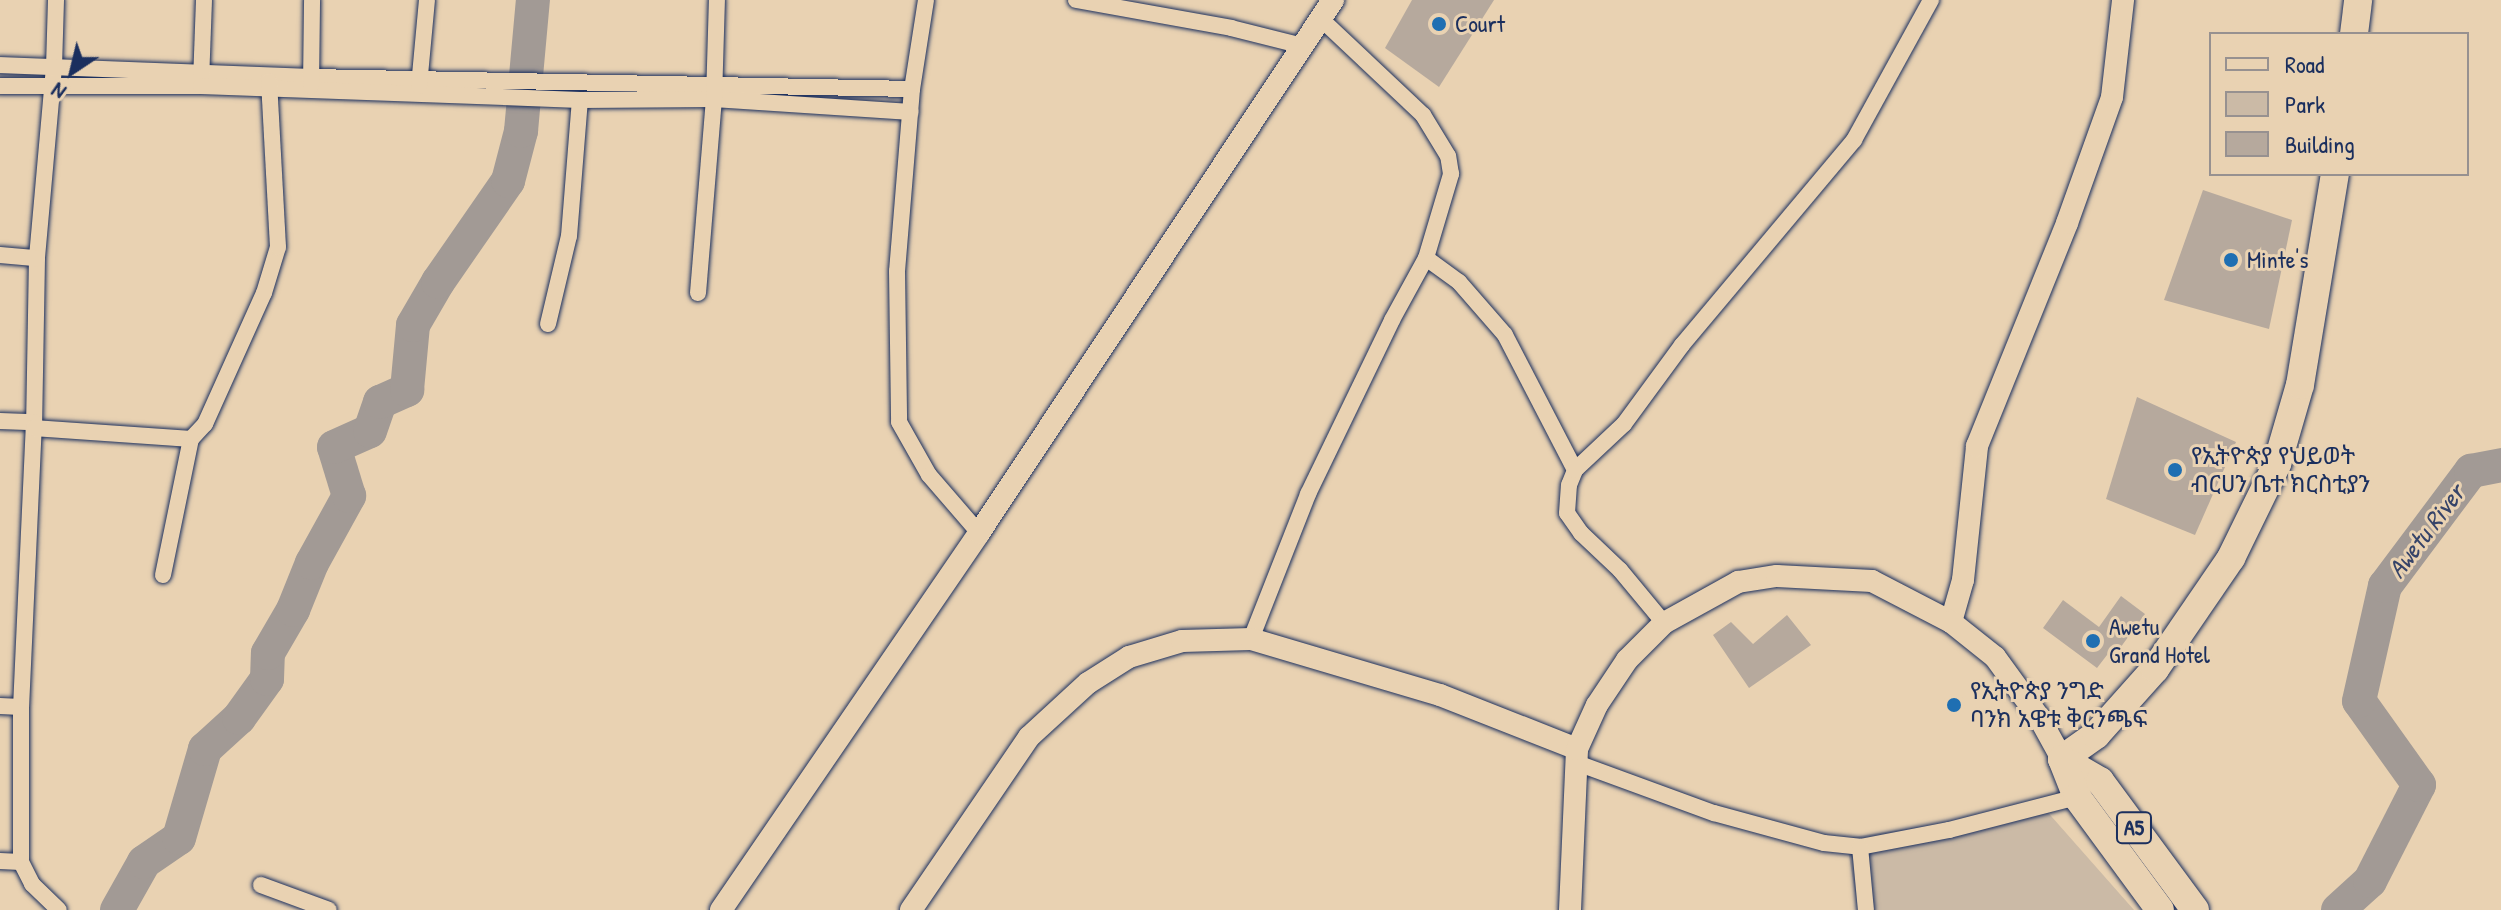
<!DOCTYPE html>
<meta charset="utf-8">
<style>
body{margin:0}
#map{position:relative;width:2501px;height:910px;overflow:hidden;background:#e9d2b2;font-family:"Patrick Hand","Noto Sans Ethiopic",sans-serif}
div>[style]{position:absolute}
[style*='--x']{left:calc(var(--x)*1px);top:calc(var(--y)*1px);width:calc(var(--w)*1px);rotate:calc(var(--a)*1deg)}
.green>*{inset:0;background:#cbbaa6}
.river>*{height:34px;margin:-17px;padding:0 17px;transform-origin:17px;border-radius:17px;background:#a29a95}
.building>*{inset:0;background:#b6a99d}
.roads{filter:drop-shadow(0 0 2px #1b2f5e) drop-shadow(0 0 2px #1b2f5e)}
.street>*{height:16px;margin:-8px;padding:0 8px;transform-origin:8px;border-radius:8px;background:#e9d2b2}
.secondary>*{height:22px;margin:-11px;padding:0 11px;transform-origin:11px;border-radius:11px;background:#e9d2b2}
.highway>*{height:28px;margin:-14px;padding:0 14px;transform-origin:14px;border-radius:14px;background:#e9d2b2}
.dots>*{width:22px;height:22px;translate:-50% -50%;box-sizing:border-box;border:4px solid #e9d2b2;border-radius:50%}
span{translate:-50% -50%;white-space:nowrap;text-align:center;line-height:1.15;-webkit-text-stroke:6px #e9d2b2;paint-order:stroke}
.shield-label span{padding:2px 6px;background:#e9d2b2;border:2px solid;border-radius:6px;-webkit-text-stroke-width:0}
.shield-label{font-size:22px;color:#1b2f5e;font-weight:700}
.poi-label{font-size:24px;color:#1b2f5e}
.left{translate:0 -50%;text-align:left}
.water-label{font-size:26px;color:#364469;font-style:italic}
.legend{position:absolute;left:2209px;top:32px;width:260px;height:144px;box-sizing:border-box;background:#e9d2b2;border:2px solid #979190;margin:0;padding:10px 14px;list-style:none;font-size:24px;color:#1b2f5e}
.legend li{display:flex;align-items:center;gap:16px;height:40px}
.legend b{width:40px;border:2px solid #979190}
.north{position:absolute;left:32px;top:32px;width:80px;height:80px;-webkit-text-stroke:6px #e9d2b2;paint-order:stroke;rotate:215deg;font-size:22px;font-weight:700;line-height:32px;text-align:center;color:#1b2f5e}
.north::after{content:'';display:block;margin:auto;width:28px;height:36px;background:#1b2f5e;clip-path:polygon(50% 0,100% 100%,50% 72%,0 100%)}
</style>
<div id="map">
<div class="green">
<i style="clip-path:polygon(2044px 808px,2134px 910px,1858px 910px,1846px 838px)"></i>
</div>
<div class="river">
<i style="--x:117;--y:910;--w:55;--a:-60.6"></i>
<i style="--x:144;--y:862;--w:42;--a:-34.4"></i>
<i style="--x:179;--y:838;--w:93;--a:-73.7"></i>
<i style="--x:205;--y:749;--w:46;--a:-42.4"></i>
<i style="--x:239;--y:718;--w:48;--a:-54.3"></i>
<i style="--x:267;--y:679;--w:26;--a:-88"></i>
<i style="--x:268;--y:653;--w:50;--a:-59.8"></i>
<i style="--x:293;--y:610;--w:51;--a:-68"></i>
<i style="--x:312;--y:563;--w:77;--a:-61.1"></i>
<i style="--x:349;--y:496;--w:51;--a:-107"></i>
<i style="--x:334;--y:447;--w:39;--a:-24"></i>
<i style="--x:370;--y:431;--w:31;--a:-71"></i>
<i style="--x:380;--y:402;--w:30;--a:-24"></i>
<i style="--x:407;--y:390;--w:65;--a:-84.7"></i>
<i style="--x:413;--y:325;--w:50;--a:-59.8"></i>
<i style="--x:438;--y:282;--w:123;--a:-55.3"></i>
<i style="--x:508;--y:181;--w:52;--a:-75.4"></i>
<i style="--x:521;--y:131;--w:132;--a:-84.8"></i>
<i style="--x:2338;--y:910;--w:43;--a:-42.2"></i>
<i style="--x:2370;--y:881;--w:108;--a:-63"></i>
<i style="--x:2419;--y:785;--w:103;--a:-125.5"></i>
<i style="--x:2359;--y:701;--w:118;--a:-77.3"></i>
<i style="--x:2385;--y:586;--w:144;--a:-53.2"></i>
<i style="--x:2471;--y:471;--w:31;--a:-11"></i>
</div>
<div class="building">
<i style="clip-path:polygon(1412px 0,1494px 0,1439px 87px,1385px 48px)"></i>
<i style="clip-path:polygon(2203px 190px,2292px 220px,2269px 329px,2164px 300px)"></i>
<i style="clip-path:polygon(2137px 397px,2236px 442px,2195px 535px,2106px 499px)"></i>
<i style="clip-path:polygon(2121px 596px,2145px 614px,2112px 659px,2107px 655px,2097px 668px,2043px 628px,2063px 600px,2099px 627px)"></i>
<i style="clip-path:polygon(1787px 615px,1811px 645px,1749px 688px,1713px 635px,1731px 622px,1753px 644px)"></i>
</div>
<div class="roads">
<div class="street">
<i style="--x:56;--y:0;--w:67;--a:91.7"></i>
<i style="--x:54;--y:67;--w:192;--a:95.1"></i>
<i style="--x:37;--y:258;--w:164;--a:91"></i>
<i style="--x:34;--y:422;--w:285;--a:92.6"></i>
<i style="--x:21;--y:707;--w:155;--a:90"></i>
<i style="--x:21;--y:862;--w:25;--a:63"></i>
<i style="--x:32;--y:884;--w:37;--a:44"></i>
<i style="--x:926;--y:0;--w:90;--a:98.9"></i>
<i style="--x:912;--y:89;--w:183;--a:94.7"></i>
<i style="--x:897;--y:271;--w:151;--a:89.2"></i>
<i style="--x:899;--y:422;--w:61;--a:60.5"></i>
<i style="--x:929;--y:475;--w:77;--a:49.2"></i>
<i style="--x:1076;--y:0;--w:158;--a:10.2"></i>
<i style="--x:1231;--y:28;--w:74;--a:14"></i>
<i style="--x:0;--y:65;--w:310;--a:2.2"></i>
<i style="--x:310;--y:77;--w:602;--a:1.14"></i>
<i style="--x:201;--y:82;--w:82;--a:-87.9"></i>
<i style="--x:0;--y:86;--w:201;--a:0"></i>
<i style="--x:201;--y:86;--w:379;--a:2.1"></i>
<i style="--x:580;--y:100;--w:134;--a:-0.4"></i>
<i style="--x:714;--y:99;--w:197;--a:3.8"></i>
<i style="--x:311;--y:86;--w:86;--a:-89.3"></i>
<i style="--x:419;--y:86;--w:86;--a:-84.7"></i>
<i style="--x:0;--y:255;--w:37;--a:5"></i>
<i style="--x:1426;--y:258;--w:41;--a:36"></i>
<i style="--x:1459;--y:282;--w:70;--a:49"></i>
<i style="--x:1505;--y:335;--w:152;--a:62.6"></i>
<i style="--x:698;--y:293;--w:195;--a:-85.3"></i>
<i style="--x:714;--y:99;--w:99;--a:-88.3"></i>
<i style="--x:548;--y:324;--w:90;--a:-76.6"></i>
<i style="--x:569;--y:236;--w:136;--a:-85.4"></i>
<i style="--x:0;--y:421;--w:34;--a:2"></i>
<i style="--x:34;--y:428;--w:157;--a:4"></i>
<i style="--x:163;--y:575;--w:139;--a:-78.4"></i>
<i style="--x:191;--y:439;--w:21;--a:-47"></i>
<i style="--x:205;--y:424;--w:144;--a:-65.8"></i>
<i style="--x:264;--y:293;--w:48;--a:-73.1"></i>
<i style="--x:278;--y:247;--w:166;--a:-93.1"></i>
<i style="--x:1664;--y:623;--w:69;--a:-129.7"></i>
<i style="--x:1620;--y:570;--w:54;--a:-136.5"></i>
<i style="--x:1581;--y:533;--w:24;--a:-125"></i>
<i style="--x:1567;--y:513;--w:28;--a:-86"></i>
<i style="--x:1569;--y:485;--w:16;--a:-68"></i>
<i style="--x:1575;--y:470;--w:67;--a:-43.2"></i>
<i style="--x:1624;--y:424;--w:98;--a:-53.7"></i>
<i style="--x:1682;--y:345;--w:268;--a:-50"></i>
<i style="--x:1854;--y:140;--w:160;--a:-61.2"></i>
<i style="--x:1251;--y:639;--w:156;--a:-68.5"></i>
<i style="--x:1308;--y:494;--w:193;--a:-64.2"></i>
<i style="--x:1392;--y:320;--w:71;--a:-61.3"></i>
<i style="--x:1426;--y:258;--w:88;--a:-73.4"></i>
<i style="--x:1451;--y:174;--w:18;--a:-99"></i>
<i style="--x:1448;--y:156;--w:48;--a:-121.4"></i>
<i style="--x:1423;--y:115;--w:140;--a:-136.7"></i>
<i style="--x:0;--y:706;--w:21;--a:3"></i>
<i style="--x:1577;--y:763;--w:146;--a:20.1"></i>
<i style="--x:1714;--y:813;--w:114;--a:15.3"></i>
<i style="--x:1824;--y:843;--w:36;--a:6"></i>
<i style="--x:1860;--y:847;--w:91;--a:-10.8"></i>
<i style="--x:1949;--y:830;--w:132;--a:-14.5"></i>
<i style="--x:1860;--y:847;--w:63;--a:84.6"></i>
<i style="--x:0;--y:861;--w:21;--a:3"></i>
<i style="--x:261;--y:885;--w:72;--a:20.2"></i>
</div>
<div class="secondary">
<i style="--x:1951;--y:622;--w:44;--a:-74.1"></i>
<i style="--x:1963;--y:580;--w:135;--a:-84"></i>
<i style="--x:1977;--y:446;--w:240;--a:-68"></i>
<i style="--x:2067;--y:223;--w:134;--a:-70.3"></i>
<i style="--x:2112;--y:97;--w:98;--a:-83.5"></i>
<i style="--x:721;--y:910;--w:457;--a:-55.6"></i>
<i style="--x:979;--y:533;--w:640;--a:-56.41"></i>
<i style="--x:911;--y:910;--w:209;--a:-55.7"></i>
<i style="--x:1029;--y:737;--w:80;--a:-42.5"></i>
<i style="--x:1088;--y:683;--w:49;--a:-32.4"></i>
<i style="--x:1129;--y:657;--w:55;--a:-16.8"></i>
<i style="--x:1182;--y:641;--w:69;--a:-1.7"></i>
<i style="--x:1251;--y:639;--w:197;--a:16.5"></i>
<i style="--x:1440;--y:695;--w:147;--a:21.5"></i>
<i style="--x:1570;--y:910;--w:161;--a:-87.5"></i>
<i style="--x:1577;--y:749;--w:48;--a:-65.6"></i>
<i style="--x:1597;--y:705;--w:54;--a:-56.3"></i>
<i style="--x:1627;--y:660;--w:52;--a:-45"></i>
<i style="--x:1664;--y:623;--w:85;--a:-29"></i>
<i style="--x:1738;--y:582;--w:39;--a:-9"></i>
<i style="--x:1777;--y:576;--w:95;--a:3"></i>
<i style="--x:1872;--y:581;--w:89;--a:27.4"></i>
<i style="--x:1951;--y:622;--w:56;--a:38.5"></i>
<i style="--x:1995;--y:657;--w:77;--a:54"></i>
<i style="--x:2040;--y:719;--w:46;--a:61.2"></i>
</div>
<div class="highway">
<i style="--x:2354;--y:34;--w:34;--a:-83"></i>
<i style="--x:2062;--y:759;--w:42;--a:-35.2"></i>
<i style="--x:2096;--y:735;--w:89;--a:-48.2"></i>
<i style="--x:2155;--y:669;--w:135;--a:-55.6"></i>
<i style="--x:2231;--y:558;--w:105;--a:-63.9"></i>
<i style="--x:2277;--y:464;--w:82;--a:-73.8"></i>
<i style="--x:2300;--y:385;--w:214;--a:-80.6"></i>
<i style="--x:2062;--y:759;--w:44;--a:30.1"></i>
<i style="--x:2100;--y:781;--w:160;--a:53.6"></i>
<i style="--x:2062;--y:759;--w:41;--a:68.5"></i>
<i style="--x:2077;--y:797;--w:140;--a:53.7"></i>
</div>
</div>
<div class="dots">
<i style="left:1439px;top:24px;background:#1f6fb2"></i>
<i style="left:2231px;top:260px;background:#1f6fb2"></i>
<i style="left:2175px;top:470px;background:#1f6fb2"></i>
<i style="left:2093px;top:641px;background:#1f6fb2"></i>
<i style="left:1954px;top:705px;background:#1f6fb2"></i>
</div>
<div class="shield-label">
<span style="left:2134px;top:828px">A5</span>
</div>
<div class="poi-label">
<span class="left" style="left:1455px;top:24px">Court</span>
<span class="left" style="left:2247px;top:260px">Minte's</span>
<span class="left" style="left:2191px;top:470px">የኢትዮጵያ የህይወት<br>ብርሀን ቤተ ክርስቲያን</span>
<span class="left" style="left:2109px;top:641px">Awetu<br>Grand Hotel</span>
<span class="left" style="left:1970px;top:705px">የኢትዮጵያ ንግድ<br>ባንክ አዌቱ ቅርንጫፍ</span>
</div>
<div class="water-label">
<span style="left:2426px;top:531px;rotate:-53deg">Awetu River</span>
</div>
<ul class="legend">
<li><b style="height:10px;background:#e9d2b2"></b>Road</li>
<li><b style="height:22px;background:#cbbaa6"></b>Park</li>
<li><b style="height:22px;background:#b6a99d"></b>Building</li>
</ul>
<div class="north">N</div>
</div>
